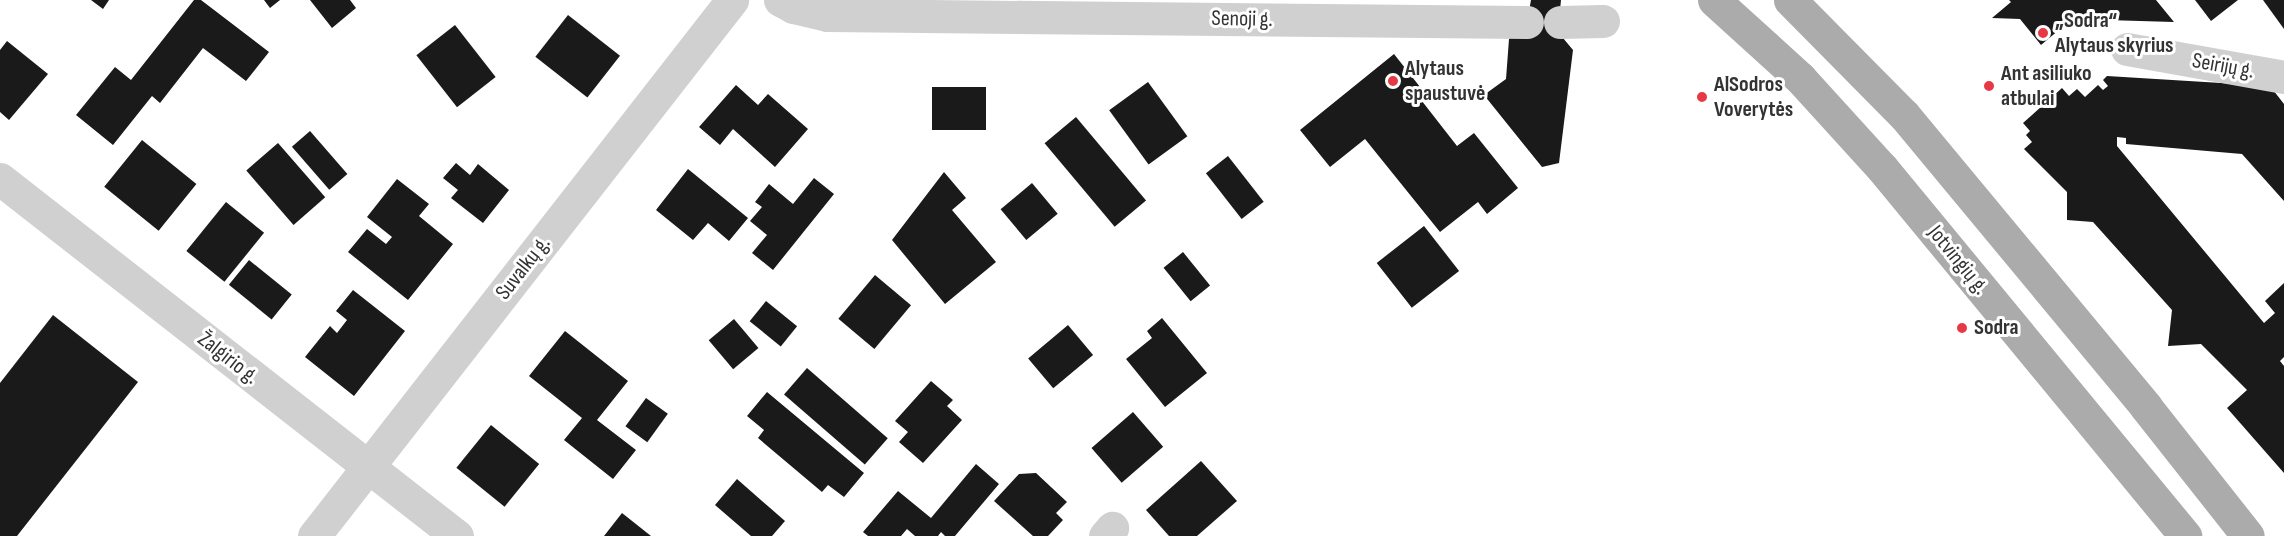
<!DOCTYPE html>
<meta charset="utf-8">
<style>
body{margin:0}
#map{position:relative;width:2284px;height:536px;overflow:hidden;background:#fff;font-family:"Sofia Sans Condensed",sans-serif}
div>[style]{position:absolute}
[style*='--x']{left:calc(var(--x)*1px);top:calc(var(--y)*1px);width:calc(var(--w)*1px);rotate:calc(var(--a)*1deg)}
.building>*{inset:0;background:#1a1a1a;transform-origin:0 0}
.minor>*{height:33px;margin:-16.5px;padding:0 16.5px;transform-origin:16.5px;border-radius:16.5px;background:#d0d0d0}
.primary>*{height:33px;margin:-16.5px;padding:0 16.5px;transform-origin:16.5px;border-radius:16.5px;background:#ababab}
.dots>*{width:16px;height:16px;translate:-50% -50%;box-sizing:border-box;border:3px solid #fff;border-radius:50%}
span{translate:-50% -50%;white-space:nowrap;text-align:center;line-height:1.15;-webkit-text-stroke:6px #fff;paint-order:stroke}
.street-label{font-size:22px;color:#333}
.poi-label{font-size:22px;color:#333;font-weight:700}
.left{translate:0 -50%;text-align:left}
</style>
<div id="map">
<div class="building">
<i style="clip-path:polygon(91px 0,109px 0,103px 9px)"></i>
<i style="clip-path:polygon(194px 0,201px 0,269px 52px,246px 81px,203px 48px,160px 103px,152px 96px,113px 145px,76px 115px,115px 67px,131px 80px)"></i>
<i style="clip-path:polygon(264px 0,280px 0,270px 8px)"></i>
<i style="clip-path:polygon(310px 0,350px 0,356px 8px,332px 28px)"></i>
<i style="clip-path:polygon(1531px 0,1561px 0,1558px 32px,1573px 50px,1559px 163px,1542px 167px,1484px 95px,1506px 79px,1509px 39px,1527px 22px)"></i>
<i style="clip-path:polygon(2009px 0,2156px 0,2174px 22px,2072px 19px,2041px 45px,2020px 19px,1992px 18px,2011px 2px)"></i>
<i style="clip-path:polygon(2195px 0,2238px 0,2211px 21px)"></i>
<i style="clip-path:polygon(2263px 0,2284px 0,2284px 29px)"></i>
<i style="left:568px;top:15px;width:66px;height:53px;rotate:38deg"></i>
<i style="left:455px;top:25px;width:66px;height:49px;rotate:52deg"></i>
<i style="clip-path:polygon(7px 41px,48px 74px,9px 120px,0 112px,0 50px)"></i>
<i style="clip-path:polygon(1394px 54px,1424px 92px,1418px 96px,1457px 146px,1474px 133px,1518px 188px,1487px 214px,1478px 202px,1440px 232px,1365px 139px,1330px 167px,1300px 130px)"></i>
<i style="clip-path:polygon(2107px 76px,2270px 86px,2284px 104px,2284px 201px,2242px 154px,2126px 144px,2126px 138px,2117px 137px,2117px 146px,2264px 323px,2275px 313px,2265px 301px,2284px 283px,2284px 357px,2280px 361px,2284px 366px,2284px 473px,2227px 408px,2247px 390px,2201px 344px,2168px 346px,2172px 310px,2093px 222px,2067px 220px,2067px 192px,2024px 149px,2032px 142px,2026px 135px,2030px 131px,2023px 123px,2062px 88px,2069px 96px,2077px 89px,2085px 97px,2098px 85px,2103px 90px,2108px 86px,2103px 80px)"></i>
<i style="left:1148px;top:82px;width:67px;height:48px;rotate:54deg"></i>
<i style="clip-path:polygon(736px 85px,758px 105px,768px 94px,808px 129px,775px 167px,733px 129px,720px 145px,699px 127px)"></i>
<i style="left:932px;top:87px;width:54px;height:43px"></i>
<i style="left:1076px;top:117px;width:109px;height:41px;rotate:50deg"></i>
<i style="left:310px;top:131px;width:57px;height:24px;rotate:49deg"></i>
<i style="left:142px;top:140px;width:70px;height:60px;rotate:39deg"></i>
<i style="left:278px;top:143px;width:72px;height:42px;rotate:49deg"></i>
<i style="left:1228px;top:156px;width:58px;height:28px;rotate:52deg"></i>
<i style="clip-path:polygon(456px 163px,470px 175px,478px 164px,509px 190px,483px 223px,451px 198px,458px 190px,443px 178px)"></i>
<i style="clip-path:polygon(688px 169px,748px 218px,729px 241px,708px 223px,693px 240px,656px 210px)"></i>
<i style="clip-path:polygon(944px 172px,966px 198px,952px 210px,996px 262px,945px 304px,892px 240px)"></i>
<i style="clip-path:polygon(814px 178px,834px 194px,773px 270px,752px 253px,767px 235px,750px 221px,762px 207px,755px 202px,769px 184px,793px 204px)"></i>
<i style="clip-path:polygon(397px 179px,429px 204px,419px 216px,453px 244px,408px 300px,348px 252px,367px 229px,386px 244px,392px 237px,367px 217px)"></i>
<i style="left:1032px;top:183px;width:40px;height:41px;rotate:50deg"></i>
<i style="left:226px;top:202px;width:49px;height:63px;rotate:39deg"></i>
<i style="left:1424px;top:226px;width:57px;height:60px;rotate:52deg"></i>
<i style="left:1183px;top:252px;width:43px;height:25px;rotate:51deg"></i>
<i style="left:249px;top:260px;width:55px;height:32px;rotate:39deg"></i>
<i style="left:875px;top:275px;width:47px;height:57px;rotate:40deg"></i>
<i style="clip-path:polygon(353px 290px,405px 331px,354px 396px,305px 357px,330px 326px,337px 333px,347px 320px,336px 311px)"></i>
<i style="left:766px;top:301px;width:40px;height:26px;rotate:39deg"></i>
<i style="clip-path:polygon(53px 315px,138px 382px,17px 536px,0 536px,0 383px)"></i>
<i style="clip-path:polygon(1162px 318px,1207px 373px,1165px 407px,1126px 359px,1152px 338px,1147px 331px)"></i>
<i style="left:734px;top:319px;width:38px;height:33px;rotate:50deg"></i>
<i style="left:1068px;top:325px;width:39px;height:52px;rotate:50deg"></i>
<i style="clip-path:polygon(565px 331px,628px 381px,597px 420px,636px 450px,613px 479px,564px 440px,582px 418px,529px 376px)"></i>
<i style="left:807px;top:368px;width:107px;height:35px;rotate:41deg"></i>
<i style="clip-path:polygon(931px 381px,953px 400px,947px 406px,962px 420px,923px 463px,899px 442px,908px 432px,895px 421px)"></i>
<i style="clip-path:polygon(767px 392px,864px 473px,844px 497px,828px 485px,822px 492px,758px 438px,764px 430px,747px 416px)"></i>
<i style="left:646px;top:398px;width:27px;height:35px;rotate:36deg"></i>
<i style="left:1133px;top:412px;width:46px;height:55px;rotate:49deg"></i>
<i style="left:491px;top:425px;width:62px;height:55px;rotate:39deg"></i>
<i style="clip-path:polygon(1201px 461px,1237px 501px,1197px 536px,1169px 536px,1146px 510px)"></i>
<i style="clip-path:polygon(976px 464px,999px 484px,955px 536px,945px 536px,941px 532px,938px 536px,915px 536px,907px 529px,901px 536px,868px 536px,863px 532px,898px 491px,931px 518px)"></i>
<i style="clip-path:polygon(1036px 473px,1067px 502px,1056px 513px,1063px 520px,1048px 536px,1033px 536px,994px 501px,1019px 474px)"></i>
<i style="clip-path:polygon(737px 479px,785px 521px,772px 536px,751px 536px,715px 505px)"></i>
<i style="clip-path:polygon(622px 513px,651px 536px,604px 536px)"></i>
</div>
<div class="minor">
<i style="--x:780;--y:0;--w:15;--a:28"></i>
<i style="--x:793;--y:7;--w:35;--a:13"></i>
<i style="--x:827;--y:15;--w:700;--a:0.57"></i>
<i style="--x:1560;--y:22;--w:43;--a:-1.3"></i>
<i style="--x:2127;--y:49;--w:159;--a:10.1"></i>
<i style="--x:0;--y:179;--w:580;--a:38"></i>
<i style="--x:314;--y:536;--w:680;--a:-52.05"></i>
<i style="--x:1105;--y:536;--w:11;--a:-49"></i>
</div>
<div class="primary">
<i style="--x:1714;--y:0;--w:116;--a:42.2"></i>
<i style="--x:1800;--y:78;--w:122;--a:47.7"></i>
<i style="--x:1882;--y:168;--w:477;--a:50.5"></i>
<i style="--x:1790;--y:0;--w:162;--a:45.3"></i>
<i style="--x:1904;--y:115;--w:379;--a:50.3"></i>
<i style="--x:2146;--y:407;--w:164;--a:51.7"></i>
</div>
<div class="dots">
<i style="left:2043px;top:33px;background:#e63946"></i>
<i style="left:1393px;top:81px;background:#e63946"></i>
<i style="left:1989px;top:86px;background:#e63946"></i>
<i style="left:1702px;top:97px;background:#e63946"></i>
<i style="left:1962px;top:328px;background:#e63946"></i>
</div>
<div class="street-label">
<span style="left:1242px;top:19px;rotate:1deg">Senoji g.</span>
<span style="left:2223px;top:66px;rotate:10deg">Seirijų g.</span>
<span style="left:1958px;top:260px;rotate:51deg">Jotvingių g.</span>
<span style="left:523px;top:268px;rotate:-52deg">Suvalkų g.</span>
<span style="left:228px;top:358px;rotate:38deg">Žalgirio g.</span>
</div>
<div class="poi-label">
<span class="left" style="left:2055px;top:33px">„Sodra“<br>Alytaus skyrius</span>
<span class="left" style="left:1405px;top:81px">Alytaus<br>spaustuvė</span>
<span class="left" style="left:2001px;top:86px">Ant asiliuko<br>atbulai</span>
<span class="left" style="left:1714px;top:97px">AlSodros<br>Voverytės</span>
<span class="left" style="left:1974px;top:328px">Sodra</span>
</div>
</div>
